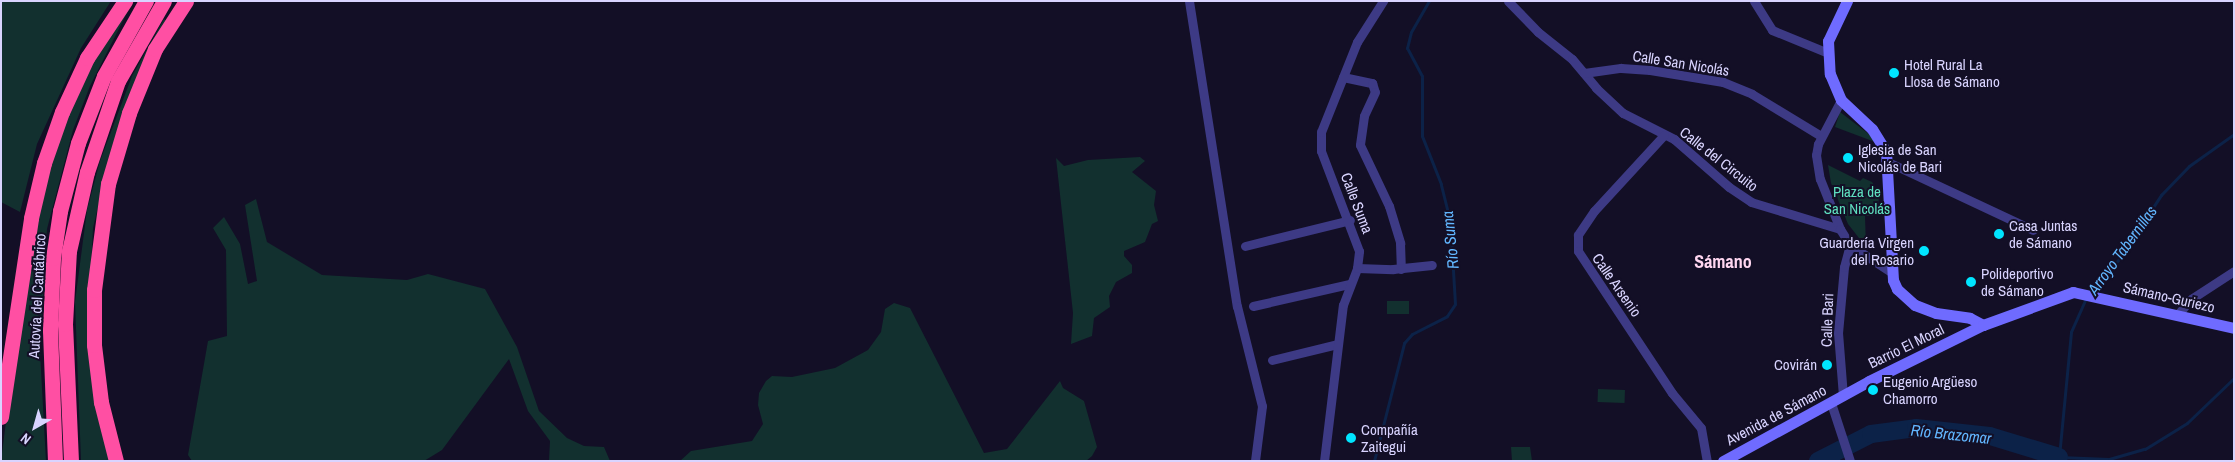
<!DOCTYPE html>
<meta charset="utf-8">
<style>
body{margin:0}
#map{position:relative;width:2235px;height:462px;overflow:hidden;background:#130f26;font-family:"Archivo Narrow",sans-serif}
div>[style]{position:absolute}
[style*='--x']{left:calc(var(--x)*1px);top:calc(var(--y)*1px);width:calc(var(--w)*1px);rotate:calc(var(--a)*1deg)}
.green>*{inset:0;background:#12302f;transform-origin:0 0}
.stream>*{height:3px;margin:-1.5px;padding:0 1.5px;transform-origin:1.5px;border-radius:1.5px;background:#0c2248}
.river>*{height:18px;margin:-9px;padding:0 9px;transform-origin:9px;border-radius:9px;background:#0c2248}
.street>*{height:9px;margin:-4.5px;padding:0 4.5px;transform-origin:4.5px;border-radius:4.5px;background:#3d3a85}
.secondary>*{height:11px;margin:-5.5px;padding:0 5.5px;transform-origin:5.5px;border-radius:5.5px;background:#6f6bff}
.highway>*{height:15px;margin:-7.5px;padding:0 7.5px;transform-origin:7.5px;border-radius:7.5px;background:#ff4fa3}
.dots>*{width:14px;height:14px;translate:-50% -50%;box-sizing:border-box;border:2px solid #130f26;border-radius:50%}
span{translate:-50% -50%;white-space:nowrap;text-align:center;line-height:1.15;-webkit-text-stroke:4px #130f26;paint-order:stroke}
.street-label{font-size:15px;color:#d9d4ff}
.poi-label{font-size:15px;color:#d9d4ff}
.left{translate:0 -50%;text-align:left}
.right{translate:-100% -50%;text-align:right}
.park-label{font-size:15px;color:#5fe0c0}
.water-label{font-size:16px;color:#62b6ff;font-style:italic}
.quarter-label{font-size:18px;color:#ffd6f0;font-weight:700}
.frame{position:absolute;inset:0;border:2px solid #d9d4ff;pointer-events:none}
.north{position:absolute;left:10px;top:402px;width:50px;height:50px;-webkit-text-stroke:4px #130f26;paint-order:stroke;rotate:218deg;font-size:14px;font-weight:700;line-height:20px;text-align:center;color:#d9d4ff}
.north::after{content:'';display:block;margin:auto;width:18px;height:22px;background:#d9d4ff;clip-path:polygon(50% 0,100% 100%,50% 72%,0 100%)}
</style>
<div id="map">
<div class="green">
<i style="clip-path:polygon(1px 1px,111px 1px,81px 48px,37px 144px,20px 212px,1px 202px)"></i>
<i style="clip-path:polygon(133px 1px,90px 86px,73px 130px,47px 229px,40px 352px,46px 461px,1px 461px,24px 278px,45px 176px,72px 102px,108px 30px)"></i>
<i style="clip-path:polygon(164px 19px,168px 22px,109px 161px,93px 228px,89px 311px,112px 461px,81px 461px,75px 302px,87px 210px,100px 161px,132px 76px)"></i>
<i style="clip-path:polygon(1840px 112px,1874px 138px,1875px 142px,1835px 127px)"></i>
<i style="clip-path:polygon(1140px 157px,1145px 161px,1132px 172px,1156px 191px,1154px 205px,1158px 221px,1152px 224px,1145px 242px,1124px 251px,1124px 256px,1132px 265px,1132px 273px,1116px 282px,1109px 296px,1110px 307px,1094px 318px,1092px 336px,1071px 344px,1073px 313px,1056px 158px,1064px 166px,1088px 160px)"></i>
<i style="clip-path:polygon(1828px 165px,1860px 181px,1863px 178px,1872px 182px,1879px 192px,1878px 216px,1865px 216px,1866px 247px,1848px 224px,1831px 183px)"></i>
<i style="clip-path:polygon(256px 199px,267px 242px,322px 275px,407px 280px,428px 274px,485px 289px,517px 347px,539px 411px,567px 438px,584px 446px,604px 447px,610px 461px,549px 461px,550px 441px,528px 411px,509px 359px,442px 450px,424px 461px,192px 461px,188px 455px,208px 341px,227px 336px,226px 250px,213px 228px,224px 217px,240px 244px,248px 284px,257px 281px,245px 205px)"></i>
<i style="left:1387px;top:301px;width:22px;height:13px"></i>
<i style="clip-path:polygon(894px 303px,910px 308px,984px 453px,1007px 449px,1060px 381px,1063px 388px,1084px 401px,1097px 447px,1092px 456px,1086px 461px,680px 461px,691px 451px,752px 441px,763px 424px,758px 405px,759px 393px,766px 381px,772px 376px,792px 377px,835px 368px,868px 350px,881px 332px,885px 309px)"></i>
<i style="left:1598px;top:389px;width:27px;height:13px;rotate:2deg"></i>
<i style="clip-path:polygon(1511px 447px,1530px 447px,1532px 461px,1512px 461px)"></i>
</div>
<div class="stream">
<i style="--x:2089;--y:292;--w:45;--a:-47.7"></i>
<i style="--x:2119;--y:259;--w:77;--a:-56.7"></i>
<i style="--x:2161;--y:195;--w:40;--a:-46"></i>
<i style="--x:2189;--y:166;--w:55;--a:-35.4"></i>
<i style="--x:2086;--y:298;--w:37;--a:114"></i>
<i style="--x:2071;--y:332;--w:126;--a:95.5"></i>
<i style="--x:2059;--y:457;--w:50;--a:2.3"></i>
<i style="--x:2109;--y:459;--w:37;--a:-16"></i>
<i style="--x:2145;--y:449;--w:49;--a:-31.8"></i>
<i style="--x:2187;--y:423;--w:65;--a:-43.8"></i>
<i style="--x:1374;--y:461;--w:122;--a:-75.7"></i>
<i style="--x:1404;--y:343;--w:12;--a:-48"></i>
<i style="--x:1412;--y:334;--w:39;--a:-27"></i>
<i style="--x:1447;--y:316;--w:14;--a:-56"></i>
<i style="--x:1455;--y:304;--w:83;--a:-93.4"></i>
<i style="--x:1450;--y:221;--w:38;--a:-104"></i>
<i style="--x:1441;--y:184;--w:52;--a:-111.6"></i>
<i style="--x:1422;--y:136;--w:60;--a:-90"></i>
<i style="--x:1422;--y:76;--w:32;--a:-118"></i>
<i style="--x:1407;--y:48;--w:16;--a:-76"></i>
<i style="--x:1411;--y:32;--w:36;--a:-60"></i>
</div>
<div class="river">
<i style="--x:1818;--y:461;--w:59;--a:-27"></i>
<i style="--x:1871;--y:434;--w:45;--a:-7.6"></i>
<i style="--x:1916;--y:428;--w:74;--a:6.2"></i>
<i style="--x:1990;--y:436;--w:72;--a:16.9"></i>
</div>
<div class="street">
<i style="--x:1189;--y:1;--w:309;--a:81.1"></i>
<i style="--x:1237;--y:306;--w:103;--a:76"></i>
<i style="--x:1262;--y:406;--w:55;--a:97.3"></i>
<i style="--x:1508;--y:1;--w:43;--a:45.9"></i>
<i style="--x:1538;--y:32;--w:43;--a:38.5"></i>
<i style="--x:1572;--y:59;--w:38;--a:50"></i>
<i style="--x:1596;--y:88;--w:37;--a:43"></i>
<i style="--x:1623;--y:113;--w:57;--a:27"></i>
<i style="--x:1674;--y:139;--w:73;--a:41.1"></i>
<i style="--x:1729;--y:187;--w:27;--a:34"></i>
<i style="--x:1751;--y:202;--w:93;--a:16.9"></i>
<i style="--x:1754;--y:1;--w:34;--a:58"></i>
<i style="--x:1772;--y:30;--w:61;--a:22.3"></i>
<i style="--x:1584;--y:73;--w:37;--a:-8"></i>
<i style="--x:1621;--y:68;--w:29;--a:4"></i>
<i style="--x:1650;--y:70;--w:74;--a:9.3"></i>
<i style="--x:1723;--y:82;--w:31;--a:22"></i>
<i style="--x:1752;--y:94;--w:81;--a:31.3"></i>
<i style="--x:1343;--y:77;--w:30;--a:12"></i>
<i style="--x:1372;--y:83;--w:9;--a:72"></i>
<i style="--x:1375;--y:92;--w:26;--a:115"></i>
<i style="--x:1364;--y:116;--w:29;--a:98"></i>
<i style="--x:1360;--y:145;--w:68;--a:64.6"></i>
<i style="--x:1389;--y:206;--w:39;--a:73"></i>
<i style="--x:1400;--y:243;--w:26;--a:88"></i>
<i style="--x:1841;--y:100;--w:50;--a:117.6"></i>
<i style="--x:1818;--y:144;--w:11;--a:100"></i>
<i style="--x:1816;--y:155;--w:24;--a:81"></i>
<i style="--x:1820;--y:179;--w:54;--a:68.2"></i>
<i style="--x:1840;--y:229;--w:19;--a:58"></i>
<i style="--x:1850;--y:245;--w:49;--a:33.4"></i>
<i style="--x:1664;--y:135;--w:103;--a:132.6"></i>
<i style="--x:1594;--y:211;--w:29;--a:124"></i>
<i style="--x:1578;--y:235;--w:16;--a:90"></i>
<i style="--x:1578;--y:251;--w:170;--a:56.5"></i>
<i style="--x:1672;--y:393;--w:45;--a:50.4"></i>
<i style="--x:1701;--y:428;--w:34;--a:80"></i>
<i style="--x:1888;--y:162;--w:160;--a:25.1"></i>
<i style="--x:1245;--y:246;--w:108;--a:-13.9"></i>
<i style="--x:1357;--y:268;--w:36;--a:2"></i>
<i style="--x:1393;--y:269;--w:39;--a:-6"></i>
<i style="--x:1253;--y:306;--w:98;--a:-12.9"></i>
<i style="--x:2178;--y:314;--w:20;--a:-49"></i>
<i style="--x:2191;--y:299;--w:51;--a:-33.1"></i>
<i style="--x:1272;--y:360;--w:67;--a:-13.8"></i>
<i style="--x:1843;--y:396;--w:63;--a:-94.5"></i>
<i style="--x:1838;--y:333;--w:66;--a:-84.8"></i>
<i style="--x:1844;--y:267;--w:23;--a:-75"></i>
<i style="--x:1831;--y:403;--w:61;--a:71.9"></i>
<i style="--x:1324;--y:461;--w:157;--a:-83.1"></i>
<i style="--x:1343;--y:305;--w:40;--a:-69"></i>
<i style="--x:1357;--y:268;--w:17;--a:-83"></i>
<i style="--x:1359;--y:251;--w:107;--a:-110.8"></i>
<i style="--x:1321;--y:151;--w:19;--a:-90"></i>
<i style="--x:1321;--y:132;--w:97;--a:-68.2"></i>
<i style="--x:1357;--y:42;--w:49;--a:-57.6"></i>
</div>
<div class="secondary">
<i style="--x:1847;--y:1;--w:44;--a:115.4"></i>
<i style="--x:1828;--y:41;--w:33;--a:87"></i>
<i style="--x:1830;--y:74;--w:28;--a:67"></i>
<i style="--x:1841;--y:100;--w:42;--a:43.1"></i>
<i style="--x:1872;--y:129;--w:26;--a:58"></i>
<i style="--x:1886;--y:151;--w:129;--a:86.9"></i>
<i style="--x:1893;--y:280;--w:10;--a:66"></i>
<i style="--x:1897;--y:289;--w:24;--a:42"></i>
<i style="--x:1915;--y:305;--w:22;--a:21"></i>
<i style="--x:1936;--y:313;--w:34;--a:8"></i>
<i style="--x:1970;--y:318;--w:15;--a:28"></i>
<i style="--x:1723;--y:461;--w:166;--a:-28.7"></i>
<i style="--x:1869;--y:381;--w:127;--a:-26.2"></i>
<i style="--x:1983;--y:325;--w:96;--a:-20.1"></i>
<i style="--x:2073;--y:292;--w:165;--a:12.6"></i>
</div>
<div class="highway">
<i style="--x:1;--y:417;--w:201;--a:-81.4"></i>
<i style="--x:31;--y:218;--w:57;--a:-76.7"></i>
<i style="--x:44;--y:163;--w:54;--a:-70.6"></i>
<i style="--x:62;--y:112;--w:60;--a:-65.2"></i>
<i style="--x:87;--y:58;--w:69;--a:-56.3"></i>
<i style="--x:55;--y:461;--w:131;--a:-92.2"></i>
<i style="--x:50;--y:330;--w:72;--a:-87.6"></i>
<i style="--x:53;--y:258;--w:48;--a:-81.5"></i>
<i style="--x:60;--y:211;--w:70;--a:-75.2"></i>
<i style="--x:78;--y:143;--w:72;--a:-68.8"></i>
<i style="--x:104;--y:76;--w:86;--a:-60.8"></i>
<i style="--x:71;--y:461;--w:137;--a:-92.5"></i>
<i style="--x:65;--y:324;--w:73;--a:-86.9"></i>
<i style="--x:69;--y:251;--w:81;--a:-77.2"></i>
<i style="--x:87;--y:172;--w:96;--a:-71.2"></i>
<i style="--x:118;--y:81;--w:92;--a:-60.1"></i>
<i style="--x:116;--y:461;--w:61;--a:-104.3"></i>
<i style="--x:101;--y:402;--w:57;--a:-97"></i>
<i style="--x:94;--y:345;--w:55;--a:-90"></i>
<i style="--x:94;--y:290;--w:107;--a:-82.5"></i>
<i style="--x:108;--y:184;--w:74;--a:-73.5"></i>
<i style="--x:129;--y:113;--w:69;--a:-67.9"></i>
<i style="--x:155;--y:49;--w:57;--a:-57.1"></i>
</div>
<div class="dots">
<i style="left:1894px;top:73px;background:#00e5ff"></i>
<i style="left:1848px;top:158px;background:#00e5ff"></i>
<i style="left:1999px;top:234px;background:#00e5ff"></i>
<i style="left:1924px;top:251px;background:#00e5ff"></i>
<i style="left:1971px;top:282px;background:#00e5ff"></i>
<i style="left:1827px;top:365px;background:#00e5ff"></i>
<i style="left:1873px;top:390px;background:#00e5ff"></i>
<i style="left:1351px;top:438px;background:#00e5ff"></i>
</div>
<div class="street-label">
<span style="left:1681px;top:63px;rotate:9deg">Calle San Nicolás</span>
<span style="left:1719px;top:159px;rotate:38deg">Calle del Circuito</span>
<span style="left:1357px;top:203px;rotate:69deg">Calle Suma</span>
<span style="left:1617px;top:285px;rotate:55deg">Calle Arsenio</span>
<span style="left:37px;top:296px;rotate:-87deg">Autovía del Cantábrico</span>
<span style="left:2169px;top:297px;rotate:13deg">Sámano-Guriezo</span>
<span style="left:1827px;top:320px;rotate:-88deg">Calle Bari</span>
<span style="left:1906px;top:346px;rotate:-26deg">Barrio El Moral</span>
<span style="left:1776px;top:415px;rotate:-28deg">Avenida de Sámano</span>
</div>
<div class="poi-label">
<span class="left" style="left:1904px;top:73px">Hotel Rural La<br>Llosa de Sámano</span>
<span class="left" style="left:1858px;top:158px">Iglesia de San<br>Nicolás de Bari</span>
<span class="left" style="left:2009px;top:234px">Casa Juntas<br>de Sámano</span>
<span class="right" style="left:1914px;top:251px">Guardería Virgen<br>del Rosario</span>
<span class="left" style="left:1981px;top:282px">Polideportivo<br>de Sámano</span>
<span class="right" style="left:1817px;top:365px">Covirán</span>
<span class="left" style="left:1883px;top:390px">Eugenio Argüeso<br>Chamorro</span>
<span class="left" style="left:1361px;top:438px">Compañía<br>Zaitegui</span>
</div>
<div class="park-label">
<span style="left:1857px;top:200px">Plaza de<br>San Nicolás</span>
</div>
<div class="water-label">
<span style="left:1450px;top:240px;rotate:-96deg">Río Suma</span>
<span style="left:2122px;top:250px;rotate:-54deg">Arroyo Tabernillas</span>
<span style="left:1951px;top:434px;rotate:6deg">Río Brazomar</span>
</div>
<div class="quarter-label">
<span style="left:1723px;top:262px">Sámano</span>
</div>
<div class="frame"></div>
<div class="north">N</div>
</div>
